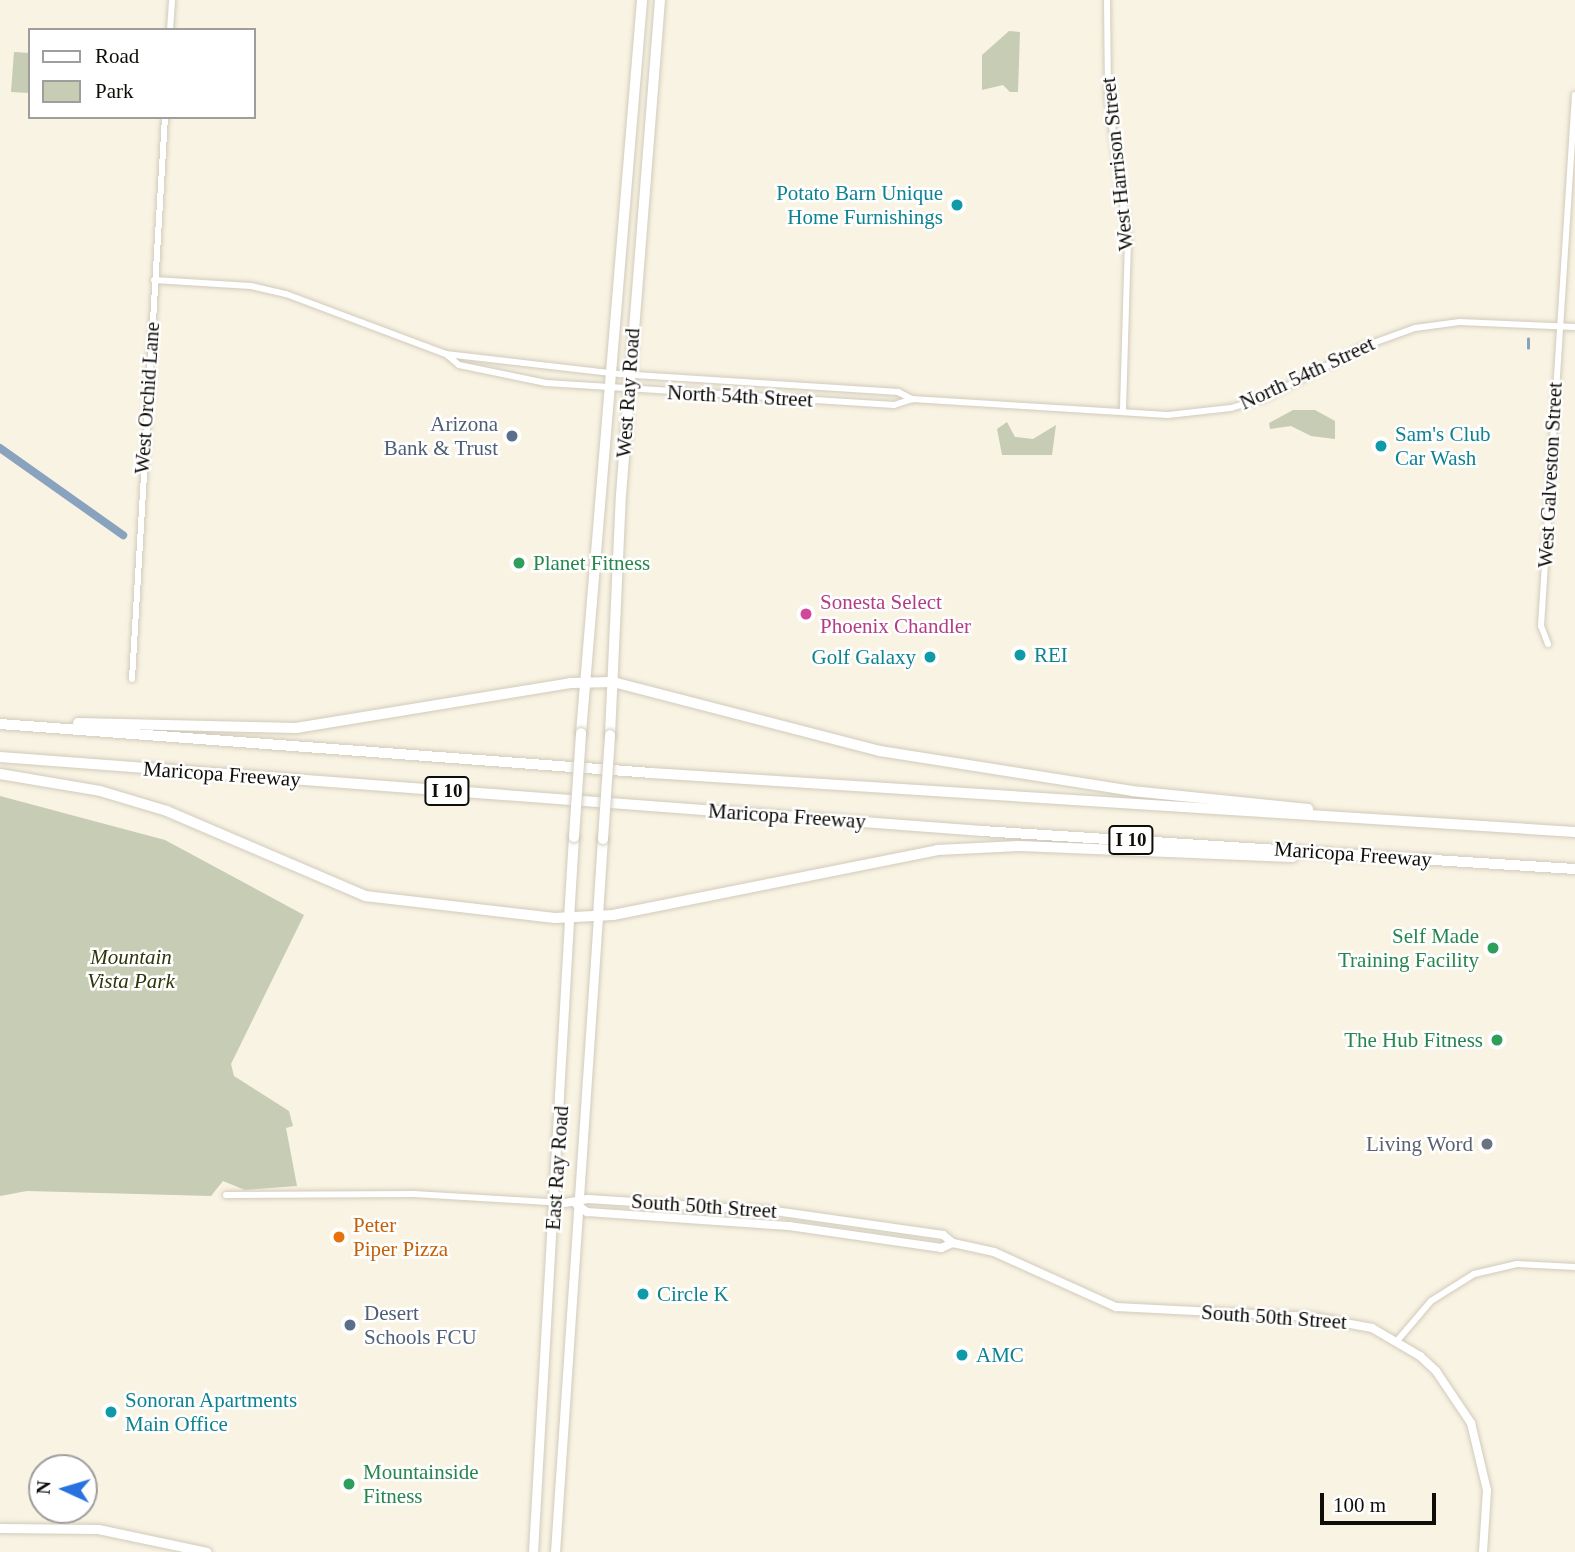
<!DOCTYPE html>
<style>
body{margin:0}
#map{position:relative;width:1575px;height:1552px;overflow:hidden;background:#f9f3e3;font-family:Georgia,serif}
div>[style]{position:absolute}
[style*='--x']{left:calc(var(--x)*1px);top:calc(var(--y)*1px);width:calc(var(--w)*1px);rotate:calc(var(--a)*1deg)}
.green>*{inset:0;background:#c7ccb4}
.stream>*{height:2.5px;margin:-1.25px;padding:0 1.25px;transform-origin:1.25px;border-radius:1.25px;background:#89a3bf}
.canal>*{height:8px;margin:-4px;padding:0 4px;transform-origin:4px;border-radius:4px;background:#89a3bf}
.roads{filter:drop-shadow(0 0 2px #d1cbbc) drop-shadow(0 0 2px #d1cbbc)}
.minor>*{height:6px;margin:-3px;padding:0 3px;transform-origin:3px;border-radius:3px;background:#fff}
.tertiary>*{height:8px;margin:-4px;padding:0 4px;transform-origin:4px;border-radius:4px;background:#fff}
.secondary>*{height:9px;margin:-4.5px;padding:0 4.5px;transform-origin:4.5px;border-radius:4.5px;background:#fff}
.primary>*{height:10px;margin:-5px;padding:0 5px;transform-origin:5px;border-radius:5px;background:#fff}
.motorway>*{height:10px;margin:-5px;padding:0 5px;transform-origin:5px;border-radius:5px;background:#fff}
.bridges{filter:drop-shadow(0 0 2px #d1cbbc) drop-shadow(0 0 2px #d1cbbc)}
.primary-bridge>*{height:10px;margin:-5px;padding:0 5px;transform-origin:5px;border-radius:5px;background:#fff}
.dots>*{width:19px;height:19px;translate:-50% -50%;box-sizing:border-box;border:4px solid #fff;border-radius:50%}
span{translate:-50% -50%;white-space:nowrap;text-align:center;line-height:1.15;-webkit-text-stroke:5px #fff;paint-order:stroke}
.shield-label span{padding:2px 5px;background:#fff;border:2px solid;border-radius:5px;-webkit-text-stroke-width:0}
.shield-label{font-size:19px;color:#0f0d08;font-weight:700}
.street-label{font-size:21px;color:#0f0d08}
.culture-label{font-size:21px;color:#0d838f}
.right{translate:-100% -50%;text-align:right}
.left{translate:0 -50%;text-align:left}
.service-label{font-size:21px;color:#4e5e75}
.leisure-label{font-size:21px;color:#27864d}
.hotel-label{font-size:21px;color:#b23c85}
.park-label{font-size:21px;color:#2f3508;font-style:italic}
.worship-label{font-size:21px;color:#5b616d}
.food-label{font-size:21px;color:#c56008}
.legend{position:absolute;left:28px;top:28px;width:228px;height:91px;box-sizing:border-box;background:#fff;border:2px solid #9f9e9c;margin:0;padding:9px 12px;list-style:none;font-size:21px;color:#0f0d08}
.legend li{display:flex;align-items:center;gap:14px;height:35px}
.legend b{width:35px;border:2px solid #9f9e9c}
.north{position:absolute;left:28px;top:1454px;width:70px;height:70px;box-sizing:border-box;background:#fff;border:2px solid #9f9e9c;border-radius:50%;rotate:274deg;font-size:19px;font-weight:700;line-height:28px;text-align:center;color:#0f0d08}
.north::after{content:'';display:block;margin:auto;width:24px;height:32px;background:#2772de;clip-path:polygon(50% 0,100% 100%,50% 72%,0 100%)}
.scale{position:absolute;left:1320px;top:1493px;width:116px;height:32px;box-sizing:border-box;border:4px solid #0f0d08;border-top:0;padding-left:9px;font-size:21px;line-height:24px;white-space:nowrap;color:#0f0d08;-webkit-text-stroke:5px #fff;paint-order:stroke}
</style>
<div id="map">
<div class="green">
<i style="clip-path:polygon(1009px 31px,1020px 32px,1018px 92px,1010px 92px,1003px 85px,982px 90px,982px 55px)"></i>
<i style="clip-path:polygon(14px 52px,30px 53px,30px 93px,11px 92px)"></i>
<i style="clip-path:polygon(1293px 410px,1315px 410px,1335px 421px,1335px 439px,1311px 436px,1291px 426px,1270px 429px,1269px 423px)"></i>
<i style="clip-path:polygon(1007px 422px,1015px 437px,1033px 439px,1056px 425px,1052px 455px,1002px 455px,997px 429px)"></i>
<i style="clip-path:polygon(0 796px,165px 840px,304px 915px,231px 1064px,234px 1076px,289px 1111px,293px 1126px,286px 1128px,297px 1186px,245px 1190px,223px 1181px,211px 1196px,27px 1191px,0 1196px)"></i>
</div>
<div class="stream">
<i style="--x:1528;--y:348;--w:9;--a:-90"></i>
</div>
<div class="canal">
<i style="--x:0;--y:448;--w:151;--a:35.3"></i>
</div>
<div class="roads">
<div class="minor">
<i style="--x:1107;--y:0;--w:97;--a:89.4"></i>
<i style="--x:1108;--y:97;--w:144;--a:82"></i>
<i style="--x:1128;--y:240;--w:172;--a:91.7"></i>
<i style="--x:170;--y:30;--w:30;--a:-86"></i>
<i style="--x:154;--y:280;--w:97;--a:3.5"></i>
<i style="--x:251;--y:286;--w:36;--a:13"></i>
<i style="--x:286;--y:294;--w:171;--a:20.6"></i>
<i style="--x:446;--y:354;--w:17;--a:40"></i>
<i style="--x:459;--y:365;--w:89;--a:11.7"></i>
<i style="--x:546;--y:383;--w:349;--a:3.6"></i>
<i style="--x:894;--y:405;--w:19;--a:-18"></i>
<i style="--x:912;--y:399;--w:256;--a:3.6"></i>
<i style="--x:1168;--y:415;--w:63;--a:-6.3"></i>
<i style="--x:1231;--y:408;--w:34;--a:-17"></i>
<i style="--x:1264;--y:398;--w:114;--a:-27.2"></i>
<i style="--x:1365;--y:346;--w:53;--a:-19.8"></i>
<i style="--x:1415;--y:328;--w:45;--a:-7.6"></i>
<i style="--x:1460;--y:322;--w:115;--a:2.5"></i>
<i style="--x:446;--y:354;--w:175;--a:6.6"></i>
<i style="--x:620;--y:374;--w:279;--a:3.7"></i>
<i style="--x:898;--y:392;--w:16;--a:27"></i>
<i style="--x:1548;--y:644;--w:19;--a:-111"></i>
<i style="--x:1541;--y:626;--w:532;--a:-86.34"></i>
<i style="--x:132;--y:679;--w:563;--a:-86.64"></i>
<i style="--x:226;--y:1195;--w:188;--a:-0.3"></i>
<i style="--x:414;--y:1194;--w:151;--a:3.4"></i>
<i style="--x:1397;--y:1341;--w:52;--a:-49.6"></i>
<i style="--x:1431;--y:1301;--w:51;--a:-32.1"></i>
<i style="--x:1474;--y:1274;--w:44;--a:-13.1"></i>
<i style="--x:1517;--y:1264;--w:58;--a:3"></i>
</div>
<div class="tertiary">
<i style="--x:565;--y:1203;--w:23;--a:-10"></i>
<i style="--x:588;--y:1199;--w:187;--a:3.7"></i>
<i style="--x:775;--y:1211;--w:170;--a:8.1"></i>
<i style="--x:943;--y:1235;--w:13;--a:39"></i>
<i style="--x:953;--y:1243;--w:42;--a:12.4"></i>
<i style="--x:994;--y:1252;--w:134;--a:24.3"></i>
<i style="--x:1116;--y:1307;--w:197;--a:2.9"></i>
<i style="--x:1313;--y:1317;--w:60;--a:10.6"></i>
<i style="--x:1372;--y:1328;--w:56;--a:30.3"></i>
<i style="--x:1420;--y:1356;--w:22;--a:43"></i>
<i style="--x:1436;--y:1371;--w:63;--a:56.1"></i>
<i style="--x:1471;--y:1423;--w:69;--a:76.6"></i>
<i style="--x:1487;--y:1490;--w:62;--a:93.7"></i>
<i style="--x:576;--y:1204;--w:14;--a:36"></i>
<i style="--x:587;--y:1212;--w:202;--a:4"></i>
<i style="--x:789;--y:1226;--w:154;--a:8.2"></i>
<i style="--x:941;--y:1248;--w:13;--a:-23"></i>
</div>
<div class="secondary">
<i style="--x:0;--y:1528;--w:98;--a:0.6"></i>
<i style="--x:98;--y:1529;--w:111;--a:11.9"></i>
<i style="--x:533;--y:1552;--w:634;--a:-86.74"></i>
<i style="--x:555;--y:1552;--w:637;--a:-86.13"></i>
</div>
<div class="primary">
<i style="--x:581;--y:733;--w:736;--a:-85.24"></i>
<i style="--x:610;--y:735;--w:240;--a:-87.4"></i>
<i style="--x:621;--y:495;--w:497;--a:-85.5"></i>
<i style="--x:598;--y:916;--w:77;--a:-86.3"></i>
<i style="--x:569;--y:919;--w:82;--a:-86.5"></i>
</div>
<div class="motorway">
<i style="--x:78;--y:723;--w:218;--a:1.3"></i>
<i style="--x:296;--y:728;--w:278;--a:-9.3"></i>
<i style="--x:570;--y:683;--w:43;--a:-1.3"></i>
<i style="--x:613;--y:682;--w:276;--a:14.5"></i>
<i style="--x:880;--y:751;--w:255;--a:9"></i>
<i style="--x:1132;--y:791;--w:177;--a:5.8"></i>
<i style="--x:0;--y:724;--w:653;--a:4.3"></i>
<i style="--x:651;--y:773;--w:926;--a:3.65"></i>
<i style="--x:0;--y:757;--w:985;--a:4.31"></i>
<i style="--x:982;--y:831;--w:594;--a:3.67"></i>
<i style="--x:0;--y:774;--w:101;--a:9.6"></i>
<i style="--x:100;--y:791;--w:70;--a:16.6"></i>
<i style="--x:167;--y:811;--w:215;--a:23.2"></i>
<i style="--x:365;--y:896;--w:191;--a:6.6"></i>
<i style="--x:555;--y:918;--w:58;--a:-3"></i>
<i style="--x:613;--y:915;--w:330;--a:-11.3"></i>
<i style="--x:937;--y:850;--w:82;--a:-2.8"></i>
<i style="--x:1019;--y:846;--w:274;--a:2.3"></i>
</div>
</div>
<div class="bridges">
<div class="primary-bridge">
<i style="--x:574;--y:837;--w:104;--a:-86.1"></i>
<i style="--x:603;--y:839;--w:104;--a:-86.1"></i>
</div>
</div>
<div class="dots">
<i style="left:957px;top:205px;background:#0f9aa8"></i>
<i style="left:512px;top:436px;background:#5c6f8a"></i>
<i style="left:1381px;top:446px;background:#0f9aa8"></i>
<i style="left:519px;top:563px;background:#2e9e5b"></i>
<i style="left:806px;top:614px;background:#d1479c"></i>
<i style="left:1020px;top:655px;background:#0f9aa8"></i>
<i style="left:930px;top:657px;background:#0f9aa8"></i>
<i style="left:1493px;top:948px;background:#2e9e5b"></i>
<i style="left:1497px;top:1040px;background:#2e9e5b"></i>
<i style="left:1487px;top:1144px;background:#6b7280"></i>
<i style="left:339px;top:1237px;background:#e8710a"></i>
<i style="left:643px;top:1294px;background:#0f9aa8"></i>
<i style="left:350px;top:1325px;background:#5c6f8a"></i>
<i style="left:962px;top:1355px;background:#0f9aa8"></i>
<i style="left:111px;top:1412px;background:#0f9aa8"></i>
<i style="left:349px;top:1484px;background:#2e9e5b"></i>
</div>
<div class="shield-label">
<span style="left:447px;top:791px">I 10</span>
<span style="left:1131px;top:840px">I 10</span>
</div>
<div class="street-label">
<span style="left:1117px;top:164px;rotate:-96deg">West Harrison Street</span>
<span style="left:1307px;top:373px;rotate:-25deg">North 54th Street</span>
<span style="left:628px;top:393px;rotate:-86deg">West Ray Road</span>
<span style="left:740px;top:396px;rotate:3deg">North 54th Street</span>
<span style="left:147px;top:398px;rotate:-86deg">West Orchid Lane</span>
<span style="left:1550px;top:475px;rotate:-87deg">West Galveston Street</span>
<span style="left:222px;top:774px;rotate:4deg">Maricopa Freeway</span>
<span style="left:787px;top:816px;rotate:4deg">Maricopa Freeway</span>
<span style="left:1353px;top:854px;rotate:4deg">Maricopa Freeway</span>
<span style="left:557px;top:1168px;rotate:-86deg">East Ray Road</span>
<span style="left:704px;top:1206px;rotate:4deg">South 50th Street</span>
<span style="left:1274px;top:1317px;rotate:4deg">South 50th Street</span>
</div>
<div class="culture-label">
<span class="right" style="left:943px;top:205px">Potato Barn Unique<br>Home Furnishings</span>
<span class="left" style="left:1395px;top:446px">Sam's Club<br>Car Wash</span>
<span class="left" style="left:1034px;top:655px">REI</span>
<span class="right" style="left:916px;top:657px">Golf Galaxy</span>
<span class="left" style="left:657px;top:1294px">Circle K</span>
<span class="left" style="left:976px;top:1355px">AMC</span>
<span class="left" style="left:125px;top:1412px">Sonoran Apartments<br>Main Office</span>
</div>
<div class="service-label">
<span class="right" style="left:498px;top:436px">Arizona<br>Bank &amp; Trust</span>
<span class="left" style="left:364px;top:1325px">Desert<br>Schools FCU</span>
</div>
<div class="leisure-label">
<span class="left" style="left:533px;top:563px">Planet Fitness</span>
<span class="right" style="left:1479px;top:948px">Self Made<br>Training Facility</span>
<span class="right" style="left:1483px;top:1040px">The Hub Fitness</span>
<span class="left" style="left:363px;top:1484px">Mountainside<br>Fitness</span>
</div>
<div class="hotel-label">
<span class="left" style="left:820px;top:614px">Sonesta Select<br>Phoenix Chandler</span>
</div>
<div class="park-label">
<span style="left:131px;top:969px">Mountain<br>Vista Park</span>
</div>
<div class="worship-label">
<span class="right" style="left:1473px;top:1144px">Living Word</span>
</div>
<div class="food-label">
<span class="left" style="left:353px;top:1237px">Peter<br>Piper Pizza</span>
</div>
<ul class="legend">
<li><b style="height:9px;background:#fff"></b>Road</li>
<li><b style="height:19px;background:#c7ccb4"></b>Park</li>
</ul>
<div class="north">N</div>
<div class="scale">100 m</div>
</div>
